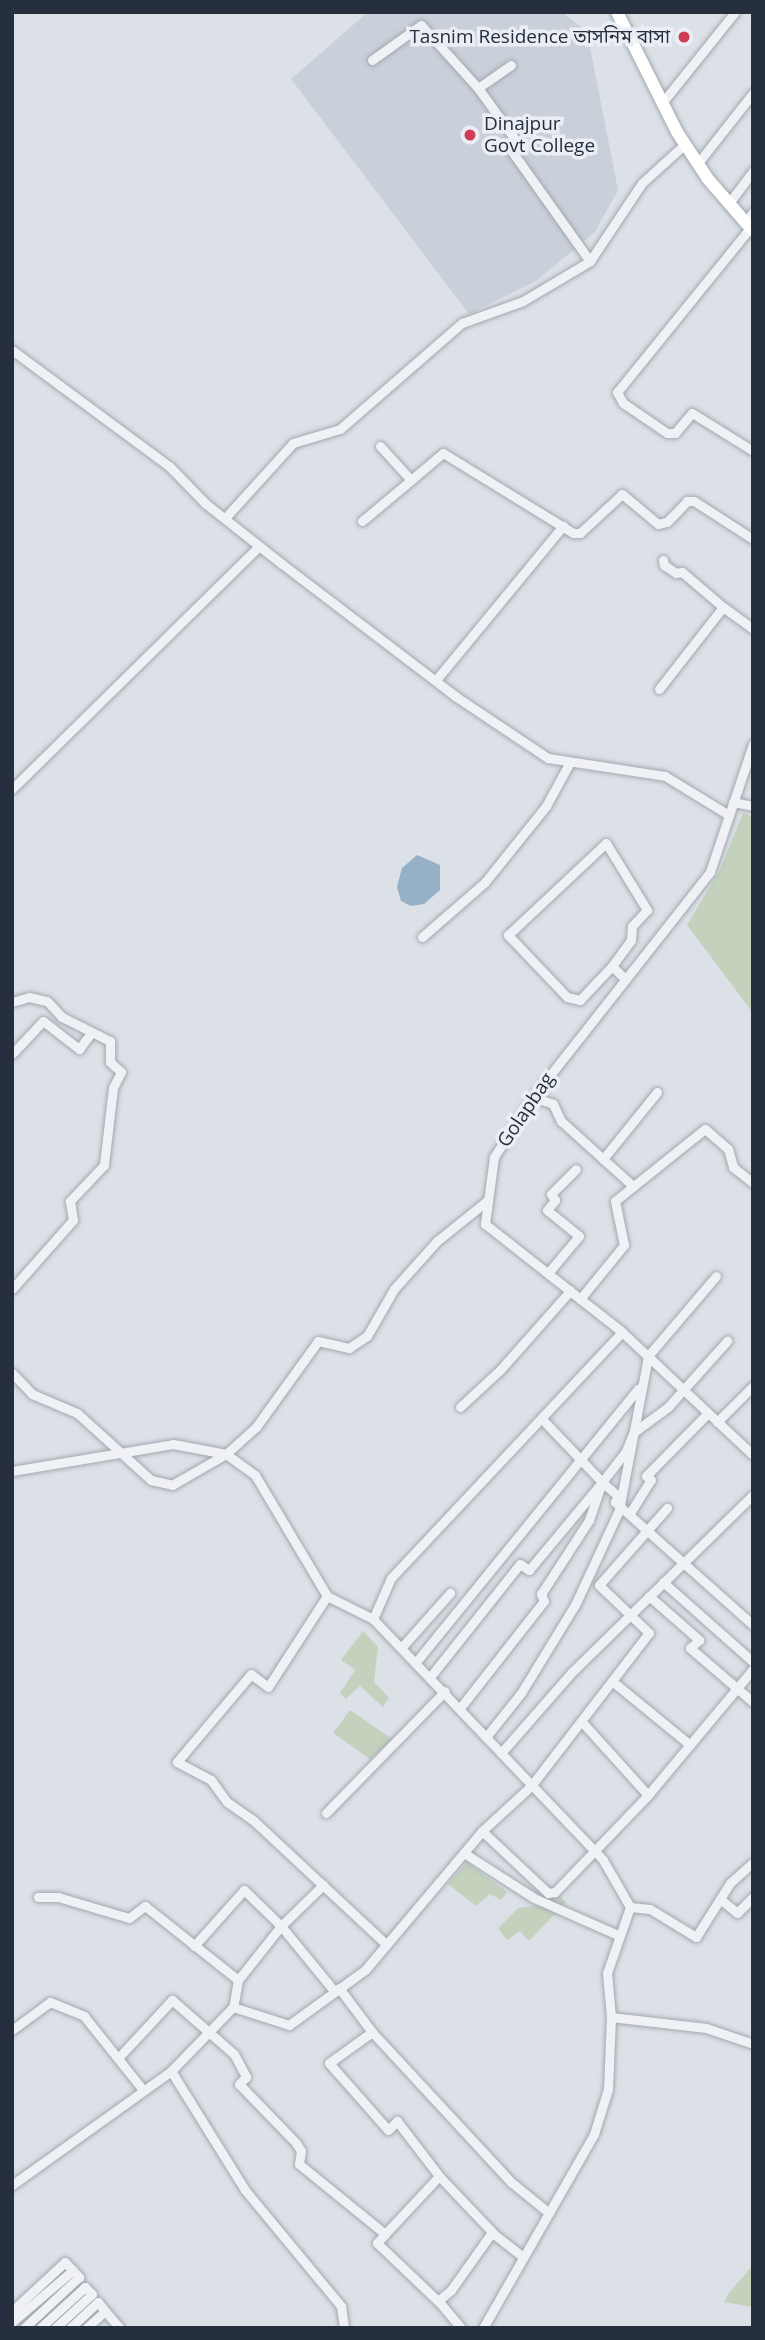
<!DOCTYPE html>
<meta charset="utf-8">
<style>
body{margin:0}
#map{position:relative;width:765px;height:2340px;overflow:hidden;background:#dce1e7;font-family:"Open Sans","Noto Sans Bengali",sans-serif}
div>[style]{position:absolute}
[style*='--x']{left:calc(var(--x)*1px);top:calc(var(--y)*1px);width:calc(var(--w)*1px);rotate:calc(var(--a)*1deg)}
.built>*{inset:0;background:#cad0d9}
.green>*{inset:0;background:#c3d1bd}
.water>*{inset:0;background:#96b0c8}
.roads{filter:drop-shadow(0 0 2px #a2a8b1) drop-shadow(0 0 2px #a2a8b1)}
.minor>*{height:9px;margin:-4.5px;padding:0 4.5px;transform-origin:4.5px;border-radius:4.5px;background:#eff1f5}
.highway>*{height:12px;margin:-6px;padding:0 6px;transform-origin:6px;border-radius:6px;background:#fff}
.dots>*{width:19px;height:19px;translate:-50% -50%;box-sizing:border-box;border:4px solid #ebeff5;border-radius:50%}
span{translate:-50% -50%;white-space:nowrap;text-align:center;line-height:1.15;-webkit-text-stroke:7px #ebeff5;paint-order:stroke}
.poi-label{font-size:19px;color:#262f3d}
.right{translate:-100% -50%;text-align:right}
.left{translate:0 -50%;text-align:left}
.street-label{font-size:19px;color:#262f3d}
.frame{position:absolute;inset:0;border:14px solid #262f3d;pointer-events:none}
</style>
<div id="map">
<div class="built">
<i style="clip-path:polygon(368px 12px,562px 12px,587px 32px,618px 190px,595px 232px,536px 281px,469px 314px,291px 79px)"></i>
</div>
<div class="green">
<i style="clip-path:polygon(743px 813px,753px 817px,753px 1013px,687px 925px,720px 870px)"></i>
<i style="clip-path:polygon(363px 1631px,378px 1647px,374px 1682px,389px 1698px,383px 1707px,360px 1686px,346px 1699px,340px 1693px,355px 1670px,341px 1660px)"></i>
<i style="clip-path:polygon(350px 1710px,392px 1739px,370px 1759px,333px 1733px)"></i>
<i style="clip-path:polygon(467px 1862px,507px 1892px,501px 1900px,490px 1894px,476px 1906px,448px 1884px)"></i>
<i style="clip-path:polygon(555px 1892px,566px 1902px,529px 1941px,520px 1931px,507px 1940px,498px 1928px,518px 1908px,539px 1905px,542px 1895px)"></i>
<i style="clip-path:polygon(753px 2265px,753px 2307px,724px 2302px,728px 2294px)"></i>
</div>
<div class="water">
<i style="clip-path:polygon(417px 855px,440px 865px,440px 890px,424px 904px,411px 906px,401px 901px,397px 887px,402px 868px)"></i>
</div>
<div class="roads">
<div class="minor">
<i style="--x:372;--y:60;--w:60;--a:-35.5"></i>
<i style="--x:421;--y:25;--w:85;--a:47.9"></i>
<i style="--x:511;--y:65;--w:40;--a:145.1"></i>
<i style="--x:478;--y:88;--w:67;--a:54.2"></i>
<i style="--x:517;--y:142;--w:10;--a:127"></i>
<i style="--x:511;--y:150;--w:136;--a:54.6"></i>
<i style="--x:662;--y:103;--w:117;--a:-51.3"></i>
<i style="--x:698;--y:163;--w:89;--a:-51.8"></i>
<i style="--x:729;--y:203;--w:40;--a:-53"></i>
<i style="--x:745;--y:223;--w:14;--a:-54"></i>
<i style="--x:750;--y:228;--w:211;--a:129"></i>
<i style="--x:617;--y:392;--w:13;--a:61"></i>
<i style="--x:623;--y:403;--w:53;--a:34.3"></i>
<i style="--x:667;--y:433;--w:8;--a:0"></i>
<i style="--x:675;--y:433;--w:26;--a:-50"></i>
<i style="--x:692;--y:413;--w:72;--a:31.9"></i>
<i style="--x:12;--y:350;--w:195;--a:36.5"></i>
<i style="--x:169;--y:466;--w:53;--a:45.8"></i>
<i style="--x:206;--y:504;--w:97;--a:38.3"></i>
<i style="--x:282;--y:564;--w:218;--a:37.3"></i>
<i style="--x:455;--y:696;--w:112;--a:33.7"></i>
<i style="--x:548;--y:758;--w:118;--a:8.7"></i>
<i style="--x:665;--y:776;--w:75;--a:31.4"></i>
<i style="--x:380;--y:446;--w:46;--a:47.6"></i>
<i style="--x:411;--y:480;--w:42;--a:-40.2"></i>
<i style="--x:443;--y:453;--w:153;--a:31.6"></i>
<i style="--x:573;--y:533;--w:7;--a:0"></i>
<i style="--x:580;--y:533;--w:57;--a:-42.9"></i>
<i style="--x:622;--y:494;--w:47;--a:39.8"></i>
<i style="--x:658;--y:524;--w:9;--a:-13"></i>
<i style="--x:667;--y:522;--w:29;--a:-46"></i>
<i style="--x:687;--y:501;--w:7;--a:0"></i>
<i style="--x:694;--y:501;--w:70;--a:32.8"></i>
<i style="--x:225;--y:518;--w:101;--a:-47.8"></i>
<i style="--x:293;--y:443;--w:49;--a:-16.6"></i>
<i style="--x:340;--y:429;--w:162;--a:-41"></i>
<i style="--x:462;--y:323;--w:65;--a:-19.8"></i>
<i style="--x:523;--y:301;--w:78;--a:-30.8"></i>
<i style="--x:590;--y:261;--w:94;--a:-56.3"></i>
<i style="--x:642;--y:183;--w:58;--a:-42.2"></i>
<i style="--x:362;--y:521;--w:64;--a:-39.9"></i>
<i style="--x:663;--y:560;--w:5;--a:79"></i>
<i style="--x:664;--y:565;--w:14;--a:34"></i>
<i style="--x:676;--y:573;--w:6;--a:-9"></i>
<i style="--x:682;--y:572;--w:54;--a:40.5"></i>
<i style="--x:436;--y:680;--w:200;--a:-50.5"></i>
<i style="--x:659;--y:689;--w:104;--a:-52"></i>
<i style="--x:723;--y:607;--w:37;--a:36"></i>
<i style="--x:753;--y:744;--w:135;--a:108.6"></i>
<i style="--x:710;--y:872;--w:286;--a:128.2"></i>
<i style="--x:533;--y:1097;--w:72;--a:123"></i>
<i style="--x:494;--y:1157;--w:68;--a:97.7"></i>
<i style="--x:485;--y:1224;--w:174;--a:38.2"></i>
<i style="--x:622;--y:1332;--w:180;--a:43.2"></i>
<i style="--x:12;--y:789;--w:346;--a:-44.5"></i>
<i style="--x:733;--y:802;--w:20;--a:11"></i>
<i style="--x:422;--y:937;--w:84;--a:-41.1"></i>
<i style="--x:485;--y:882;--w:97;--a:-51.2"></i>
<i style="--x:546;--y:806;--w:50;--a:-61.4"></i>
<i style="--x:612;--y:966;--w:47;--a:133.3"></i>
<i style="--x:580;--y:1000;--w:13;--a:-167"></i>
<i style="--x:567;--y:997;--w:86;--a:-133.6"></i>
<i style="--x:508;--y:935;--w:134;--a:-43.2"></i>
<i style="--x:606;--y:843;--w:79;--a:58.5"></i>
<i style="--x:647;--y:910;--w:22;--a:133"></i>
<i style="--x:632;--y:926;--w:14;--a:94"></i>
<i style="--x:631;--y:940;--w:32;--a:126"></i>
<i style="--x:612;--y:966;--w:17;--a:45"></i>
<i style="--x:12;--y:1002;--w:18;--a:-16"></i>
<i style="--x:29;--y:997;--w:18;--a:13"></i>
<i style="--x:47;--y:1001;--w:22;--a:47"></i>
<i style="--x:62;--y:1017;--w:54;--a:26.6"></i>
<i style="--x:110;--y:1041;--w:21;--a:90"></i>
<i style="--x:110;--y:1062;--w:15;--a:42"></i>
<i style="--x:121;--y:1072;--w:18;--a:117"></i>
<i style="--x:113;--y:1088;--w:78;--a:96.7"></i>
<i style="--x:104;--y:1165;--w:50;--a:133.4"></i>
<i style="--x:70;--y:1201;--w:19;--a:81"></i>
<i style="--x:73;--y:1220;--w:92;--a:131.5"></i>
<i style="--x:12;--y:1054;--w:45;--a:-46.8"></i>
<i style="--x:43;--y:1021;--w:46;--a:37.9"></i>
<i style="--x:79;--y:1049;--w:21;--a:-53"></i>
<i style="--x:533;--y:1097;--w:21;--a:19"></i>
<i style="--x:553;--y:1104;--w:19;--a:65"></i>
<i style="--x:561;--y:1121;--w:97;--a:42.1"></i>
<i style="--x:603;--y:1159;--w:86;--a:-51.1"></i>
<i style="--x:548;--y:1273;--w:48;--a:-50"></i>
<i style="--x:579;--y:1236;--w:41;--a:-140.9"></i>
<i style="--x:547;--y:1210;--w:13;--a:-51"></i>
<i style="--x:555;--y:1200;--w:7;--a:-124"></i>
<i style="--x:551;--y:1194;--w:35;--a:-45"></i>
<i style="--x:580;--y:1299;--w:70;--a:-50.8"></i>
<i style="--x:624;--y:1245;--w:45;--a:-101.6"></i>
<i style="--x:615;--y:1201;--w:115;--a:-38.7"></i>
<i style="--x:705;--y:1129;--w:30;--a:41"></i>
<i style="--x:728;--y:1149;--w:19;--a:74"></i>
<i style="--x:733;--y:1167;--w:26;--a:39"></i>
<i style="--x:12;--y:1373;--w:29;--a:46"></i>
<i style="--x:32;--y:1394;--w:49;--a:22.9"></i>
<i style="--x:77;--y:1413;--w:100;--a:42.2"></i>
<i style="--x:151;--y:1480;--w:22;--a:13"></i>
<i style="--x:172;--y:1485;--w:62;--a:-29.9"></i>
<i style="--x:226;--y:1454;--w:40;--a:-42"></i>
<i style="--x:256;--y:1427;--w:106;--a:-54.2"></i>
<i style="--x:318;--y:1341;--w:32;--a:13"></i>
<i style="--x:349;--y:1348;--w:22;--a:-34"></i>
<i style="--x:367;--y:1336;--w:54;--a:-60.1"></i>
<i style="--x:394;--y:1289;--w:64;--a:-48.1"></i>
<i style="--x:437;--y:1241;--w:65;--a:-38.8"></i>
<i style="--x:460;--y:1407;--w:54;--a:-42.8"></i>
<i style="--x:500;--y:1370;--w:106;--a:-48.5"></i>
<i style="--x:717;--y:1422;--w:51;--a:-45"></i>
<i style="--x:12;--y:1471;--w:163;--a:-9.5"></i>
<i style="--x:173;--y:1444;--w:54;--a:10.7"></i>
<i style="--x:226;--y:1454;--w:36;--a:36"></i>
<i style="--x:255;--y:1475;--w:141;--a:59.2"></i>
<i style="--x:327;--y:1596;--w:51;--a:26.6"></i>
<i style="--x:373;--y:1619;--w:333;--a:46.3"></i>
<i style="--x:603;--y:1860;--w:54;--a:60.1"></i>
<i style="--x:630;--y:1907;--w:70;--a:109.2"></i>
<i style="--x:607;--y:1973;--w:44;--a:84.8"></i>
<i style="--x:611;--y:2017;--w:96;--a:6.6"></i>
<i style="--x:706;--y:2028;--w:50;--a:18.8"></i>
<i style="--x:602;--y:1482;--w:21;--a:41"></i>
<i style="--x:618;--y:1496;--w:7;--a:117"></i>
<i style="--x:615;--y:1502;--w:185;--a:41.7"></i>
<i style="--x:630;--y:1513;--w:39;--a:-58"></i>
<i style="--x:651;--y:1480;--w:6;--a:-141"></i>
<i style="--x:646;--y:1476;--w:88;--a:-45.5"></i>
<i style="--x:663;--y:1582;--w:120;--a:41.6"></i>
<i style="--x:327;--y:1596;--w:108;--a:123"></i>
<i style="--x:268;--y:1687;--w:21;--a:-143"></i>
<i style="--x:251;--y:1674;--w:115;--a:130.1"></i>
<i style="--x:177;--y:1762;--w:38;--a:28"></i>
<i style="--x:211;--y:1780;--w:27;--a:54"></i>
<i style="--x:227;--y:1802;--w:32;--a:35"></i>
<i style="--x:253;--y:1820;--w:182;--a:43"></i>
<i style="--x:649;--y:1596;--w:67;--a:41.3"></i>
<i style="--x:699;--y:1640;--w:12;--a:138"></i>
<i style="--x:690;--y:1648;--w:83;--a:40.6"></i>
<i style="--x:373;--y:1619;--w:45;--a:-66.3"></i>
<i style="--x:391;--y:1578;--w:337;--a:-46.8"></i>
<i style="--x:401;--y:1648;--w:74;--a:-48.3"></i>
<i style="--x:416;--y:1662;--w:352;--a:-50.9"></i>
<i style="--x:430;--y:1677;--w:144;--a:-51.5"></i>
<i style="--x:520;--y:1564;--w:11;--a:34"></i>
<i style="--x:529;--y:1570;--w:114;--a:-50.3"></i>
<i style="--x:602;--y:1482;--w:88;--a:-133.6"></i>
<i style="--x:612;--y:1681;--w:99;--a:39.3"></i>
<i style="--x:460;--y:1708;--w:136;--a:-51.9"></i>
<i style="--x:544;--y:1601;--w:8;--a:-113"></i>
<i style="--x:541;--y:1594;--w:88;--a:-57"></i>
<i style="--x:589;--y:1520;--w:40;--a:-71.1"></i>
<i style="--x:602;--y:1482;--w:37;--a:-52"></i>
<i style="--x:625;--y:1453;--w:23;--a:-67"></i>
<i style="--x:634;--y:1432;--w:42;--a:-36.3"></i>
<i style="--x:668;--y:1407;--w:89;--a:-48.2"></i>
<i style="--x:582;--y:1722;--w:98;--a:47.9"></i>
<i style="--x:486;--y:1737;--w:56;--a:-51.5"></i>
<i style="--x:521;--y:1693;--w:103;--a:-58.5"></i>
<i style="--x:575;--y:1605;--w:105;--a:-65.1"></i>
<i style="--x:619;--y:1510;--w:157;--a:-79.3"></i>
<i style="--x:648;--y:1356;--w:105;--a:-49.6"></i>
<i style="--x:501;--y:1753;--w:108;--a:-48.8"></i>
<i style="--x:572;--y:1672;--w:253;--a:-44.4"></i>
<i style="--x:326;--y:1813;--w:170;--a:-45.7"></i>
<i style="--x:482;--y:1831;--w:67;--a:-42.6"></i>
<i style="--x:531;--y:1786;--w:193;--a:-52.4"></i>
<i style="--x:649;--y:1633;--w:69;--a:-136.2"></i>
<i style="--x:599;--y:1585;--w:103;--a:-48.6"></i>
<i style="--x:464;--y:1853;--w:83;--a:32.7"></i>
<i style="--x:534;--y:1898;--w:92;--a:23.8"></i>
<i style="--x:38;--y:1897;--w:20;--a:0"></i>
<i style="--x:58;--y:1897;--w:74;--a:16.5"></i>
<i style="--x:129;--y:1918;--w:20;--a:-37"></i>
<i style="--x:145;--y:1906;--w:119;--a:38.5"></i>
<i style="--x:238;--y:1980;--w:27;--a:100"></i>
<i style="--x:720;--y:1899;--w:22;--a:39"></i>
<i style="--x:737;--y:1913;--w:23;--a:-45"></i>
<i style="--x:630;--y:1907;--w:20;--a:6"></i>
<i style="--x:650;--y:1909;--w:54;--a:31.3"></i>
<i style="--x:696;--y:1937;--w:64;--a:-57.8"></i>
<i style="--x:730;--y:1883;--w:31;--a:-42"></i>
<i style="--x:194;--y:1946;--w:75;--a:-48.2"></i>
<i style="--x:244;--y:1890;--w:52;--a:44.2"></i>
<i style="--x:281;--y:1926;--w:59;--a:-44.3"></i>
<i style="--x:238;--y:1980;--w:69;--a:-51.5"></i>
<i style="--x:281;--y:1926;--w:85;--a:50.7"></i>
<i style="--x:339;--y:1988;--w:55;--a:53.1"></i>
<i style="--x:372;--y:2032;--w:53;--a:144.2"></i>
<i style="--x:329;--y:2063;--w:89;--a:48.6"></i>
<i style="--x:388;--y:2130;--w:13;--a:-45"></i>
<i style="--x:397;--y:2121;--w:69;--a:52.6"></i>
<i style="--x:439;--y:2176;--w:81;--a:46.5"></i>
<i style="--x:495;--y:2235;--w:36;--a:38"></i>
<i style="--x:12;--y:2030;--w:47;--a:-36.4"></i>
<i style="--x:50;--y:2002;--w:37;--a:22"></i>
<i style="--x:84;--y:2016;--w:95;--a:51.4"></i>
<i style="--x:372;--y:2032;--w:205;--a:47.2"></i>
<i style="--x:511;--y:2182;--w:49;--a:39.2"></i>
<i style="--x:119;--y:2057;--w:78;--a:-47.1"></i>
<i style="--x:172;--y:2000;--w:82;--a:41.1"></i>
<i style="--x:234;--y:2054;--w:26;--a:62"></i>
<i style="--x:246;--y:2077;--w:10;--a:135"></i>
<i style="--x:239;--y:2084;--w:82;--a:46"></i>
<i style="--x:296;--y:2143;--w:9;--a:58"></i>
<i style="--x:301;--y:2151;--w:13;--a:99"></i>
<i style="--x:299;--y:2164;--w:111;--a:39.1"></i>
<i style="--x:385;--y:2234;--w:79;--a:-47"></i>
<i style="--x:171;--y:2071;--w:140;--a:58.1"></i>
<i style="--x:245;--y:2190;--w:151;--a:50.4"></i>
<i style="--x:341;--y:2306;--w:22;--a:82"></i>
<i style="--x:12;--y:2185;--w:196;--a:-35.6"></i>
<i style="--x:171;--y:2071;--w:89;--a:-45.9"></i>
<i style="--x:233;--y:2007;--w:59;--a:17.8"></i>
<i style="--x:289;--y:2025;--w:94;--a:-35.9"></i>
<i style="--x:365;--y:1970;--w:182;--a:-49.9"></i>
<i style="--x:482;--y:1831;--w:91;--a:43.2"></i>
<i style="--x:548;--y:1893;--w:7;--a:-8"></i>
<i style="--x:555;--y:1892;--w:134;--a:-46.2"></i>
<i style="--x:648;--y:1795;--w:164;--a:-50.2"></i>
<i style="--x:385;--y:2234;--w:12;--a:132"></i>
<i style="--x:377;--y:2243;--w:84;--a:43.6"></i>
<i style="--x:12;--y:2311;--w:72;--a:-42.8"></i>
<i style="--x:65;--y:2262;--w:21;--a:47"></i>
<i style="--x:79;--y:2277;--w:75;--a:137.2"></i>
<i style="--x:105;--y:2311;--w:23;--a:49"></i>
<i style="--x:12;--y:2322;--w:80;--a:-40.4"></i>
<i style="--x:40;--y:2328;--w:61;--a:-42.3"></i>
<i style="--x:85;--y:2287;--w:10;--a:45"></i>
<i style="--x:92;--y:2294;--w:50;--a:137.4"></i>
<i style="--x:70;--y:2328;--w:38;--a:-43"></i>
<i style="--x:98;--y:2302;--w:11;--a:52"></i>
<i style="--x:105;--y:2311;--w:25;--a:138"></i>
<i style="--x:461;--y:2328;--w:35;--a:-130"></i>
<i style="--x:438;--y:2301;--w:17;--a:-40"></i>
<i style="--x:451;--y:2290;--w:71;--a:-54.7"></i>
<i style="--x:483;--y:2328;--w:224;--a:-60.2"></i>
<i style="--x:594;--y:2134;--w:47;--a:-72.7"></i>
<i style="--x:608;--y:2089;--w:72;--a:-87.6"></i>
</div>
<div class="highway">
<i style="--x:617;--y:12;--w:134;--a:63.4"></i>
<i style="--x:677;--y:132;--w:56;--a:56.6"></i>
<i style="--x:708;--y:179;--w:69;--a:49.1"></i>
</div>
</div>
<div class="dots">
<i style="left:684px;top:37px;background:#d03d57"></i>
<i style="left:470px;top:135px;background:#d03d57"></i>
</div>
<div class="poi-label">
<span class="right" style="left:670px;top:37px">Tasnim Residence তাসনিম বাসা</span>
<span class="left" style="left:484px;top:135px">Dinajpur<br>Govt College</span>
</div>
<div class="street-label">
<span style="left:526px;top:1110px;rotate:-56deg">Golapbag</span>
</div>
<div class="frame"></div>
</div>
